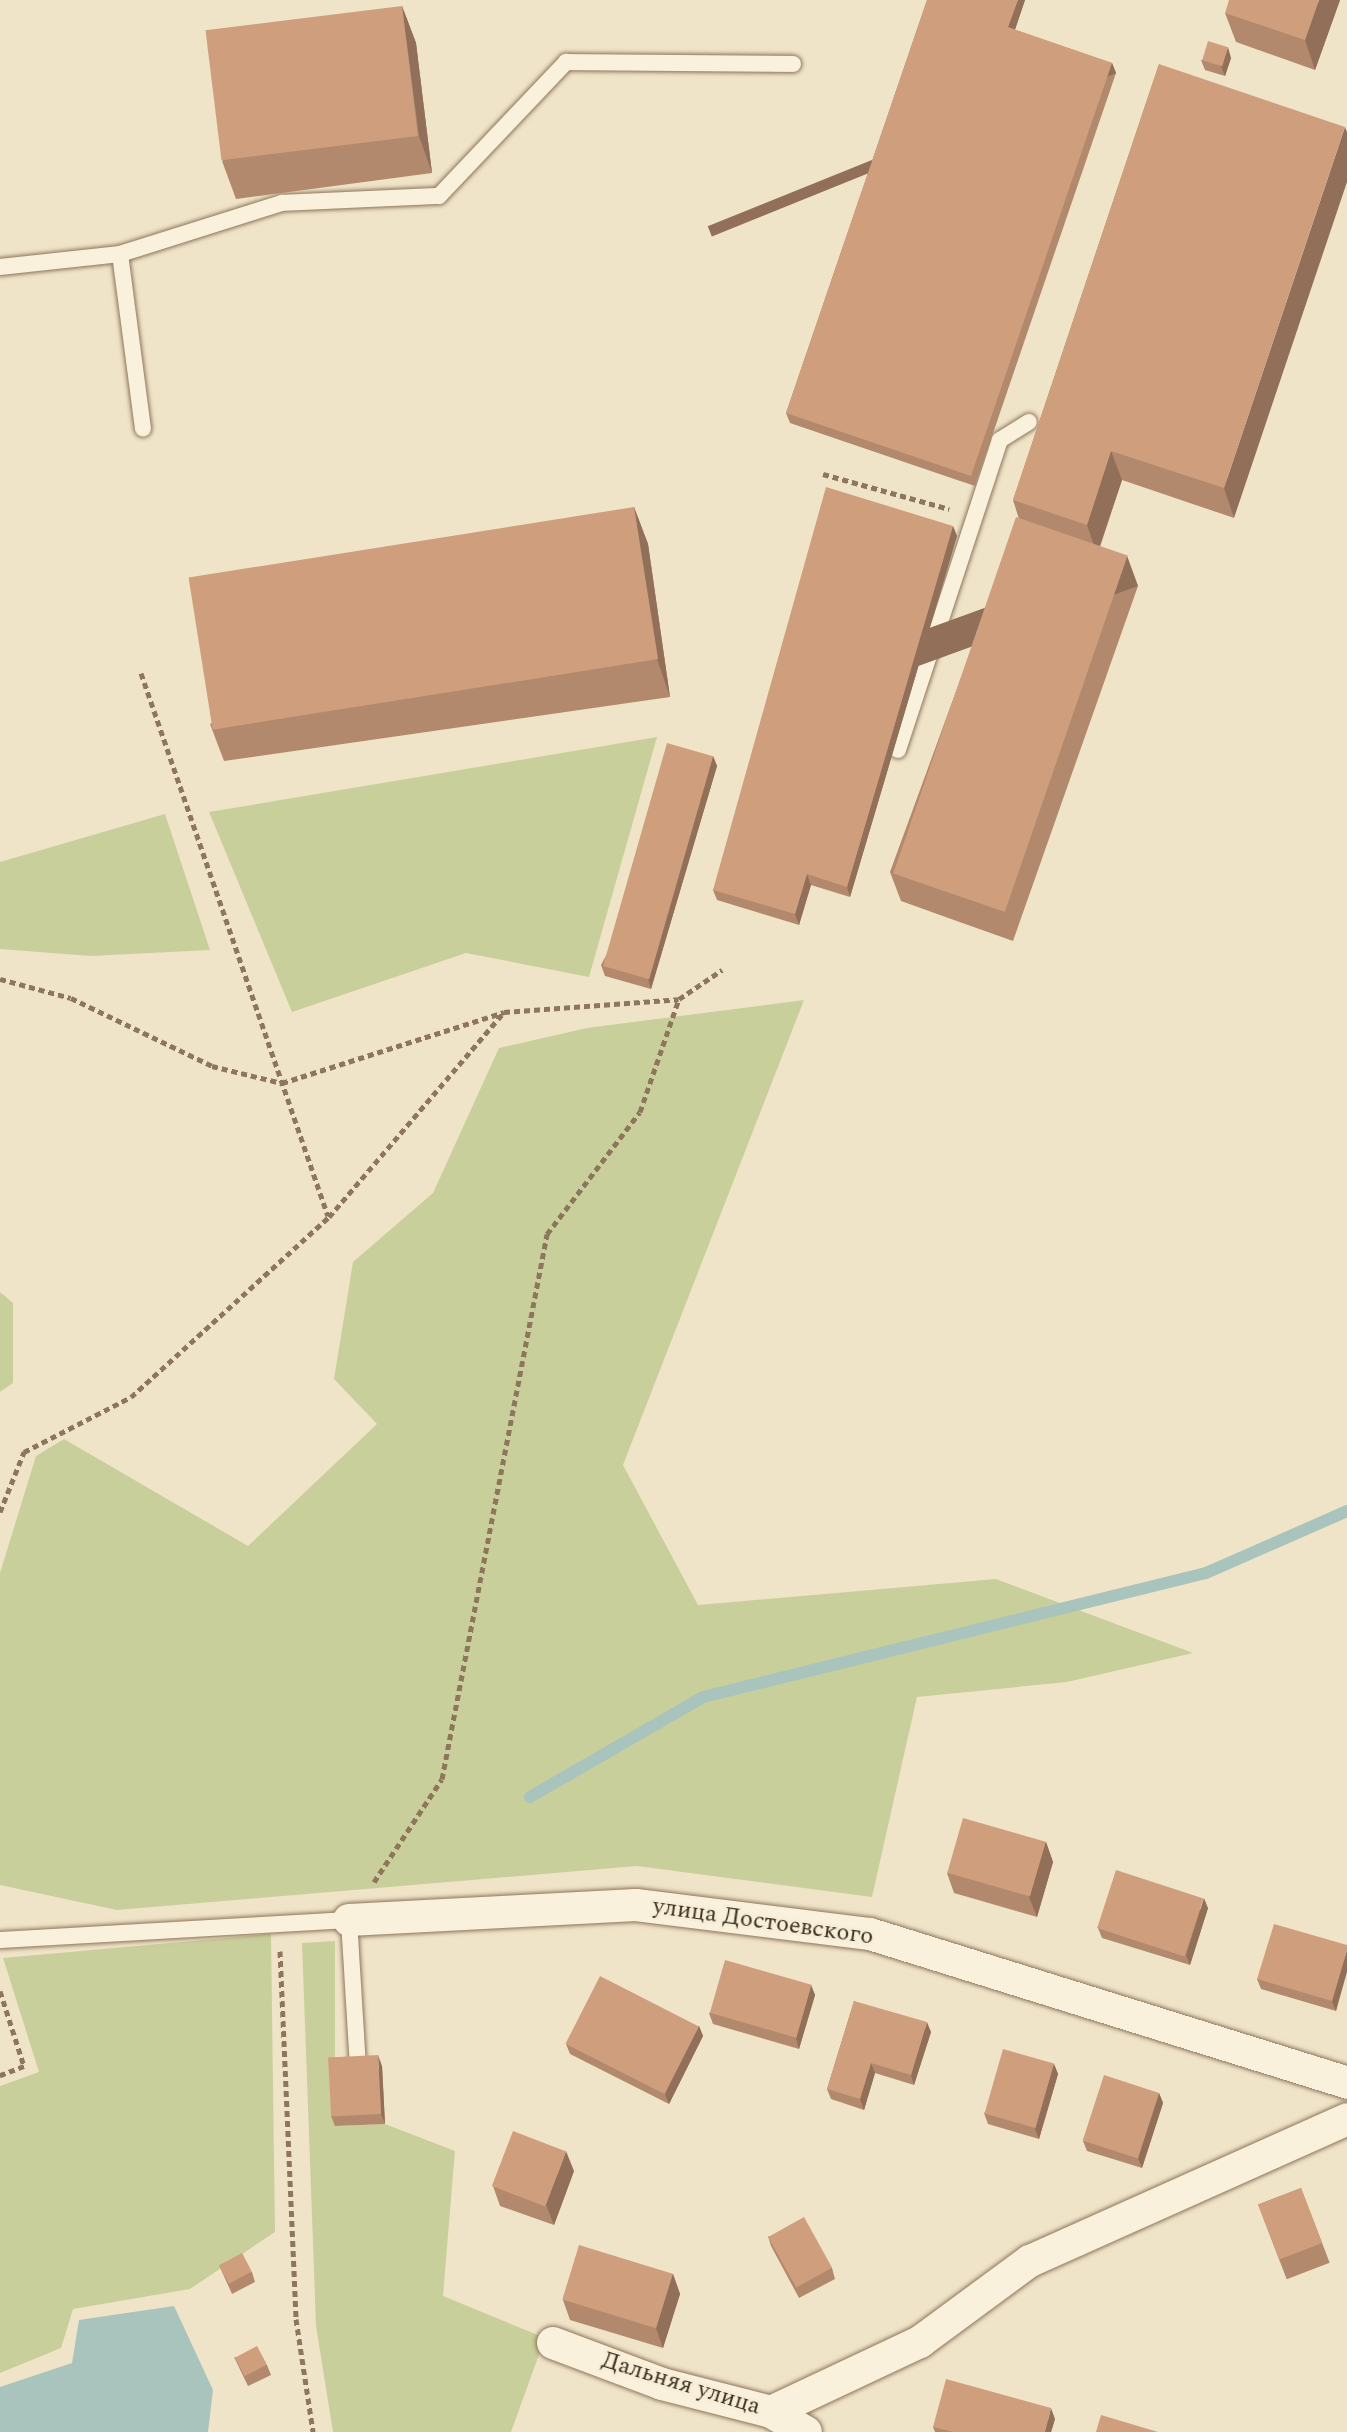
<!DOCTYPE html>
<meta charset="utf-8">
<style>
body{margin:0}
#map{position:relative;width:1347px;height:2432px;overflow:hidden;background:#f0e4c8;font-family:Spectral,serif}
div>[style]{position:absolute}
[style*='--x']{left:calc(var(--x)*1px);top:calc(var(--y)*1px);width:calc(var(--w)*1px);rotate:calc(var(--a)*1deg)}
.green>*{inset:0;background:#c9cf9b}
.water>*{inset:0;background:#a9c4bc}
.stream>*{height:12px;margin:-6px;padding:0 6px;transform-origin:6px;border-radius:6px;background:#a9c4bc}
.path>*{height:5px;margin-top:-2.5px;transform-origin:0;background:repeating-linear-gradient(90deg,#8d765c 0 6px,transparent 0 10px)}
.roads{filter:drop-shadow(0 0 2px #8d765c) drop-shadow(0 0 2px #8d765c)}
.lane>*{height:16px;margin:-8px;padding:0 8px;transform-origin:8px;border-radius:8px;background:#faf1dc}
.street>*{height:32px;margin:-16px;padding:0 16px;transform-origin:16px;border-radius:16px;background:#faf1dc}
.wall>*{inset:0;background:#b2896c;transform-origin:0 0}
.shaded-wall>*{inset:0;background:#916f58;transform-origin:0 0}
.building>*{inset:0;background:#cf9f7d;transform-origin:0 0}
span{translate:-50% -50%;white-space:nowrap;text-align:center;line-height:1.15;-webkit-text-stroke:6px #f7eed8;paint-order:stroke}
.street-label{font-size:24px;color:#3d2e20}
</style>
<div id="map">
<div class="green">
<i style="clip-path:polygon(657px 737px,589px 977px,466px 953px,292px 1012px,209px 812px)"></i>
<i style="clip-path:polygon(165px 814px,210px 950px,91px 956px,0 949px,0 862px)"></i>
<i style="clip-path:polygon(804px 1000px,623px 1465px,698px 1605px,996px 1579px,1193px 1653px,1067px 1682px,917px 1697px,872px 1897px,637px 1866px,117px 1910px,0 1885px,0 1573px,36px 1456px,64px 1439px,248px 1546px,377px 1424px,334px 1379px,353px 1262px,433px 1193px,499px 1048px,587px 1028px)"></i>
<i style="clip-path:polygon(0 1292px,13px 1303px,13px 1383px,0 1392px)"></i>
<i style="clip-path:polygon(271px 1934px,275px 2232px,190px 2289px,73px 2309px,61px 2348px,0 2373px,0 2086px,39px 2072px,3px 1958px)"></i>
<i style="clip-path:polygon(335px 1941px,335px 2126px,385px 2124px,455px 2151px,443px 2296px,545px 2338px,511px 2432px,333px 2432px,316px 2326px,302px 1943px)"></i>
</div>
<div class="water">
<i style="clip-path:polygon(174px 2306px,213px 2390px,208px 2432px,0 2432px,0 2387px,72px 2363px,79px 2320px)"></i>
</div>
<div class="stream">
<i style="--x:530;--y:1797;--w:200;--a:-30"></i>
<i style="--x:703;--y:1697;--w:518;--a:-13.85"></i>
<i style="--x:1206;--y:1573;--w:154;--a:-23.7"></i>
</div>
<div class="path">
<i style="--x:823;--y:474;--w:131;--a:15.5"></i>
<i style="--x:141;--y:673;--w:574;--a:71"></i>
<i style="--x:0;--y:979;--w:73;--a:15"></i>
<i style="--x:71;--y:998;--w:157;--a:25.7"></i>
<i style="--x:212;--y:1066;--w:72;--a:13.7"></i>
<i style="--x:282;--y:1083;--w:233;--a:-17.7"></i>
<i style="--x:0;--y:1512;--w:65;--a:-68.2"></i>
<i style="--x:24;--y:1452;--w:120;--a:-27.2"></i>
<i style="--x:131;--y:1397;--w:268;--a:-42.3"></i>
<i style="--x:329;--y:1217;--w:270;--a:-49.5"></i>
<i style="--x:504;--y:1012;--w:175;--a:-4.2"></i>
<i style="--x:679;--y:999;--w:52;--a:-34"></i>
<i style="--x:374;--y:1882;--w:123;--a:-56.6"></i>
<i style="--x:442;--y:1779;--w:555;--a:-79.09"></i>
<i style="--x:547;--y:1234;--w:153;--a:-52.7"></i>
<i style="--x:640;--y:1112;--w:120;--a:-71"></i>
<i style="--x:280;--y:1951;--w:368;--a:87.5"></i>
<i style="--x:296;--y:2319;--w:114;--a:81.4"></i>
<i style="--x:0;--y:1991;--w:79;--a:72.3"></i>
<i style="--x:24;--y:2066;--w:26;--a:159"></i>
</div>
<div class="roads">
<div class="lane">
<i style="--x:120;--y:254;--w:176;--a:82.5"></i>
<i style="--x:0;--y:267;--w:121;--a:-6.2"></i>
<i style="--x:120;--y:254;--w:170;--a:-17.5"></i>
<i style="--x:282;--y:203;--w:157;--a:-2.6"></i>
<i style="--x:439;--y:196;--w:185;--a:-46.5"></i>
<i style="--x:566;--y:62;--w:227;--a:0.5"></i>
<i style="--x:898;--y:750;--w:326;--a:-71.8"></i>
<i style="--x:1000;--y:440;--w:34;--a:-32"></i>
<i style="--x:0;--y:1940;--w:350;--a:-3.3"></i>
<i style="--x:349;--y:1920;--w:147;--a:86.5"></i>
</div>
<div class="street">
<i style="--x:349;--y:1920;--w:287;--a:-3"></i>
<i style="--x:636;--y:1905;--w:236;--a:7.1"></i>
<i style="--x:870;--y:1934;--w:500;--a:17.3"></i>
<i style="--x:553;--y:2343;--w:116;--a:20.6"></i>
<i style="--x:662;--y:2384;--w:113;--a:14.4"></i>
<i style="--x:771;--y:2412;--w:40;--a:29.7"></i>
<i style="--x:771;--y:2412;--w:165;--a:-25.2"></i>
<i style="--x:920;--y:2342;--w:137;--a:-36.4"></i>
<i style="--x:1030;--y:2261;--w:347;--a:-24.1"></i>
</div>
</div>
<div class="wall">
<i style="clip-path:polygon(927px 0,1025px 0,1015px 30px,1112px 63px,1116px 73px,975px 486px,790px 423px,786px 413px)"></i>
<i style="clip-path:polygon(1340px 0,1315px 70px,1236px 42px,1225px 13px)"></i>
<i style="clip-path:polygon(402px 6px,416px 43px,432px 173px,236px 199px,222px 161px)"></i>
<i style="clip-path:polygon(1231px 58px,1225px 76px,1205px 70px,1201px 60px)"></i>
<i style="clip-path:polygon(1159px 64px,1234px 518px,1122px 480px,1100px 547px,1127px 556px,1138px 586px,1013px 941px,901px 901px,890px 872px,1019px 519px,1013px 500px)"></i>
<i style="clip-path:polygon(634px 507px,648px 544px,670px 697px,224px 761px,210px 724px)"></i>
<i style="clip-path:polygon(953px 526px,957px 536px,850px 897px,811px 885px,799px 925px,717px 900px,713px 890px)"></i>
<i style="clip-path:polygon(713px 756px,717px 766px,651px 989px,605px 976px,601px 965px)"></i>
<i style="clip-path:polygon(1046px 1842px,1053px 1862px,1037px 1917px,954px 1893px,947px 1873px)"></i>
<i style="clip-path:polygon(1208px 1908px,1190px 1965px,1102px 1938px,1098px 1928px)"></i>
<i style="clip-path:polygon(1347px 1945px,1336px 2011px,1261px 1989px,1257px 1979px)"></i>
<i style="clip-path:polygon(811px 1985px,815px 1995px,799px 2049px,713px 2024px,709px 2013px)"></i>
<i style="clip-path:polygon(854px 2001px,931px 2032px,914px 2085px,875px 2073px,864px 2110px,831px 2099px,827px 2089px)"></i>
<i style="clip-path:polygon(699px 2026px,703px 2036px,669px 2104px,570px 2054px,566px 2044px)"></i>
<i style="clip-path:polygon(1054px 2064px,1058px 2074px,1039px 2139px,988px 2124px,984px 2113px)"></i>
<i style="clip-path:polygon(382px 2066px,385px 2124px,335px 2126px,331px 2116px)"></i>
<i style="clip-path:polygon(1159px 2093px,1163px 2103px,1142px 2168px,1087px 2151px,1083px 2141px)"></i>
<i style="clip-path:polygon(574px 2171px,554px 2225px,500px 2206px,493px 2186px)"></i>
<i style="left:1301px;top:2188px;width:80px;height:46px;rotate:69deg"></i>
<i style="clip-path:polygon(768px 2236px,832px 2268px,835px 2279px,799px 2298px,771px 2246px)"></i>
<i style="clip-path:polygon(219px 2265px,252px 2272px,255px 2282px,232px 2294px)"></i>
<i style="clip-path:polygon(673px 2274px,680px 2294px,663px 2348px,570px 2320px,563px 2300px)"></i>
<i style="clip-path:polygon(234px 2357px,267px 2365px,271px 2375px,248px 2386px)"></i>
<i style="clip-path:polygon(1055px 2419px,1051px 2432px,935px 2432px,933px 2427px)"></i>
</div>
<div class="shaded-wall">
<i style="clip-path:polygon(1018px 0,1025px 0,1012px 38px,1008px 27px)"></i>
<i style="clip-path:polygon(1319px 0,1340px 0,1315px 70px,1305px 40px)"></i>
<i style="clip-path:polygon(402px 6px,416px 43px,432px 173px,419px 136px)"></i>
<i style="clip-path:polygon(1228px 47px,1231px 58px,1225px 76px,1221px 66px)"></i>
<i style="left:1112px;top:63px;width:11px;height:436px;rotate:68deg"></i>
<i style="clip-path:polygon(1345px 127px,1347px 132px,1347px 182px,1234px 518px,1224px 488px)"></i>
<i style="clip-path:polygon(1111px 451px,1122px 480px,1097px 554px,1087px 525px)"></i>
<i style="clip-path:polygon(634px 507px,648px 544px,670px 697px,657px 659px)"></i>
<i style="clip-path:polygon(953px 526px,957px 536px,850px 897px,847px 887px)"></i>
<i style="left:1127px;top:556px;width:32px;height:376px;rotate:70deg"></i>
<i style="clip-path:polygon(713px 756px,717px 766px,651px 989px,648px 979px)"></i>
<i style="clip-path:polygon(807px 874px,811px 885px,799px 925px,795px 914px)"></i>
<i style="clip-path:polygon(1046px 1842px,1053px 1862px,1037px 1917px,1029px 1897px)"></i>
<i style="clip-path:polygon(1204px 1898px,1208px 1908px,1190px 1965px,1186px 1955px)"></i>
<i style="clip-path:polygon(1347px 1950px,1347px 1972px,1336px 2011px,1332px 2001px)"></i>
<i style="clip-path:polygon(811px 1985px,815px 1995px,799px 2049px,796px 2038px)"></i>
<i style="clip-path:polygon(927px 2022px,931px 2032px,914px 2085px,911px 2075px)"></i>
<i style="clip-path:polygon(699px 2026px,703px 2036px,669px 2104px,665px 2094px)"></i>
<i style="clip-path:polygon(378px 2055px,382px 2066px,385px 2124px,381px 2114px)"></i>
<i style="clip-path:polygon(871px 2063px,875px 2073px,864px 2110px,860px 2099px)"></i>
<i style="clip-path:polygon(1054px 2064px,1058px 2074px,1039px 2139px,1035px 2129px)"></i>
<i style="clip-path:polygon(1159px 2093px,1163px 2103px,1142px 2168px,1138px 2158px)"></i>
<i style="clip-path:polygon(566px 2151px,574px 2171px,554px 2225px,546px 2205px)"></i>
<i style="clip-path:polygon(673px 2274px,680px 2294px,663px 2348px,656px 2328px)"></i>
<i style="clip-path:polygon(1051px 2408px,1055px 2419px,1051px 2432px,1045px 2432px)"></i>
</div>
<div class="building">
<i style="clip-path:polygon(927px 0,1018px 0,1008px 27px,1112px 63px,971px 476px,786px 413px)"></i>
<i style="clip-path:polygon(1229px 0,1319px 0,1305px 40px,1225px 13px)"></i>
<i style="left:402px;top:6px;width:131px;height:198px;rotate:83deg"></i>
<i style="left:1208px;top:41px;width:21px;height:20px;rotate:17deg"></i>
<i style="clip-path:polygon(1159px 64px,1345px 127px,1224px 488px,1111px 451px,1087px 525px,1013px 500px)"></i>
<i style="clip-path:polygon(826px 487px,953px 526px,847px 887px,807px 874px,795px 914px,713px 890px)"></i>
<i style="left:634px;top:507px;width:154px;height:451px;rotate:81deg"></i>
<i style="left:1016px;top:517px;width:118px;height:377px;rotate:19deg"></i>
<i style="left:667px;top:743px;width:48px;height:232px;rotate:16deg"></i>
<i style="left:963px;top:1818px;width:86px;height:57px;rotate:16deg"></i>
<i style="left:1116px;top:1870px;width:92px;height:61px;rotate:18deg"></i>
<i style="clip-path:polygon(1274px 1924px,1347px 1945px,1347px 1950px,1332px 2001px,1257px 1979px)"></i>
<i style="left:725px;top:1960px;width:90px;height:55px;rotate:16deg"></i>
<i style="left:600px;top:1976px;width:111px;height:76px;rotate:27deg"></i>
<i style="clip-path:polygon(854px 2001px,927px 2022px,911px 2075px,871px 2063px,860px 2099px,827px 2089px)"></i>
<i style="left:1003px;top:2049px;width:53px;height:67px;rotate:16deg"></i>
<i style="left:378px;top:2055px;width:59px;height:50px;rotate:87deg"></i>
<i style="left:1104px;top:2075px;width:58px;height:69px;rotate:18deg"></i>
<i style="left:513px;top:2131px;width:57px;height:59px;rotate:21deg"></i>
<i style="left:1301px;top:2188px;width:59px;height:46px;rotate:69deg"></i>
<i style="left:804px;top:2217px;width:58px;height:41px;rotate:61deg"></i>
<i style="left:579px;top:2245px;width:98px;height:57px;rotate:17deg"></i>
<i style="left:242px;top:2253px;width:21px;height:26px;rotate:62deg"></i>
<i style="left:257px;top:2346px;width:21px;height:25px;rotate:62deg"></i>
<i style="clip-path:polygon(946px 2379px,1051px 2408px,1045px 2432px,953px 2432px,933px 2427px)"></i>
<i style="clip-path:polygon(1101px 2415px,1158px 2432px,1096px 2432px)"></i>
</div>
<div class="street-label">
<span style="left:763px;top:1922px;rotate:8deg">улица Достоевского</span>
<span style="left:681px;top:2384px;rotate:17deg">Дальняя улица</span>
</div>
</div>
